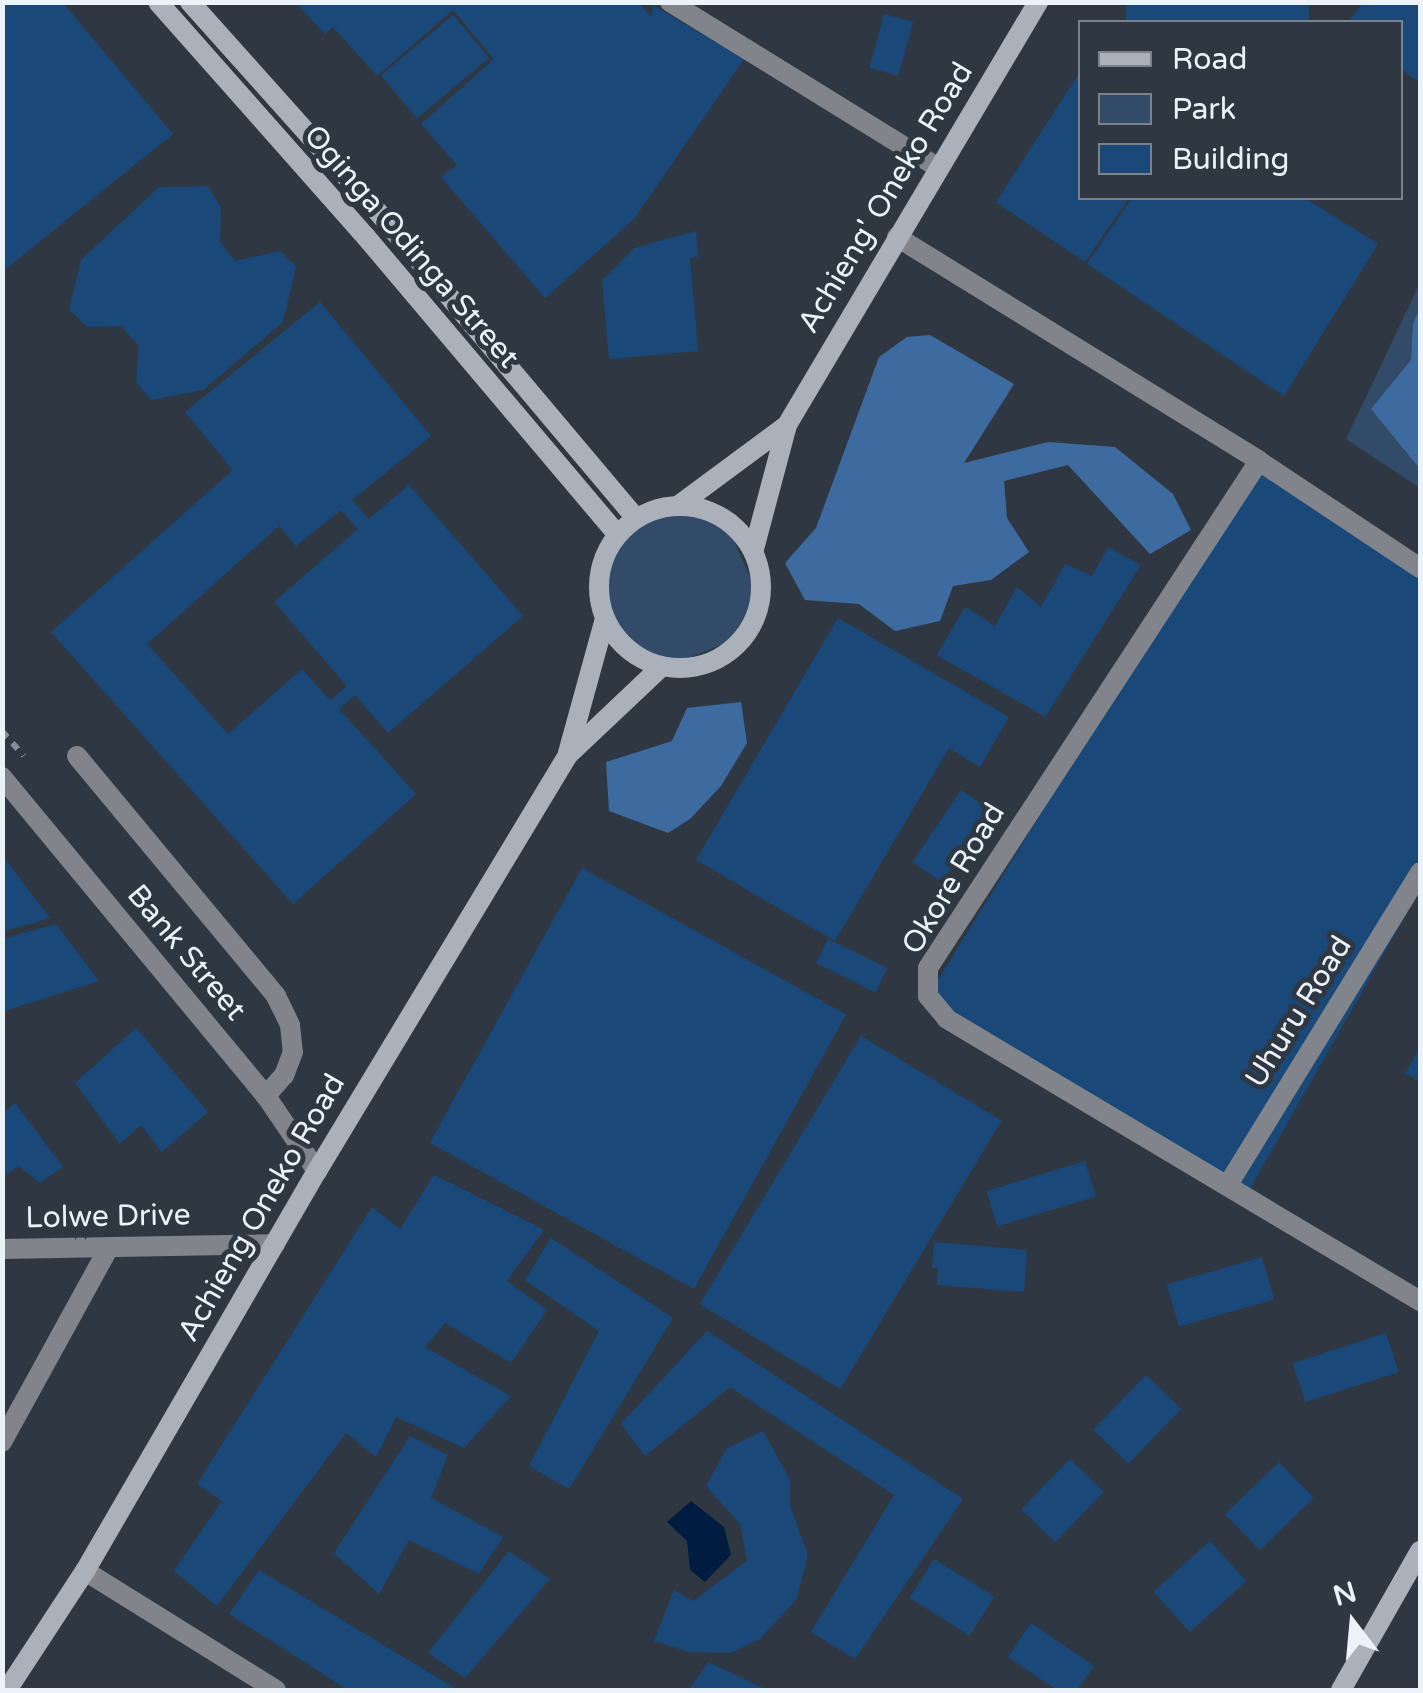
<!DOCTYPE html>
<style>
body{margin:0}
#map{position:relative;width:1423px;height:1693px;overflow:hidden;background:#2f3842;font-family:"Varela Round",sans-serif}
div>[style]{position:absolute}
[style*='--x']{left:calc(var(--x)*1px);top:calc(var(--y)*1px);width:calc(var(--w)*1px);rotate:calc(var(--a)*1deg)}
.green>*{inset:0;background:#314b69}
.forest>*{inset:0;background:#3d6ba0}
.water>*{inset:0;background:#001d41}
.building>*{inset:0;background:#194879;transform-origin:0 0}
.path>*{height:6px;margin-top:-3px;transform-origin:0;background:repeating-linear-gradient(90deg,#868d96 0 8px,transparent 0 16px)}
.service>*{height:20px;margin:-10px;padding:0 10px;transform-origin:10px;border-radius:10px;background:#81858b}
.pedestrian>*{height:20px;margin:-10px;padding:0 10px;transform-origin:10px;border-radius:10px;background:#81858b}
.minor>*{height:20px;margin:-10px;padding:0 10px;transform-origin:10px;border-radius:10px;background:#81858b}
.tertiary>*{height:20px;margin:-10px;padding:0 10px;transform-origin:10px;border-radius:10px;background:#81858b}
.secondary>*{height:20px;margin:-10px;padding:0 10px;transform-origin:10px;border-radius:10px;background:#aab1ba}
.secondary>.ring{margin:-10px;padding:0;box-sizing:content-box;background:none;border:20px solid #aab1ba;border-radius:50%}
span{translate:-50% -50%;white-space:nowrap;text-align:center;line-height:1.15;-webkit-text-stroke:10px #2f3842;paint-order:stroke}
.street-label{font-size:30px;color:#ecf2f9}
.frame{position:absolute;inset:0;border:5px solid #ecf2f9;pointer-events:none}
.legend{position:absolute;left:1078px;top:20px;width:325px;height:180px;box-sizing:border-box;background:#2f3842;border:2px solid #7b828b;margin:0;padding:12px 18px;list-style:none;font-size:30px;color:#ecf2f9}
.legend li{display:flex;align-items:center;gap:20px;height:50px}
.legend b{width:50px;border:2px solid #7b828b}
.north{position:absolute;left:1303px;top:1573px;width:100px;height:100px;-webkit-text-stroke:8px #2f3842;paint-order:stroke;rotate:344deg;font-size:28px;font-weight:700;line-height:40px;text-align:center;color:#ecf2f9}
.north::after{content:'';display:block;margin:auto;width:35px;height:45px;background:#ecf2f9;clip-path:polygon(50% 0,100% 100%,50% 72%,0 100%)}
</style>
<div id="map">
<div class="green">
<i style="clip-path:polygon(1420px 283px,1420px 488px,1346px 439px)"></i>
<i style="clip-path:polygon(680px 513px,705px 519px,732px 536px,753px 584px,751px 615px,728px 642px,686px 659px,650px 655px,619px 631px,608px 595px,609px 569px,621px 540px,658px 515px)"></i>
</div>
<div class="forest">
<i style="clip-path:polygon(1420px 308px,1420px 469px,1371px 409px,1411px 360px,1413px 324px)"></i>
<i style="clip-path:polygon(930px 335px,1014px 384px,964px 463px,1048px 442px,1115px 447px,1173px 494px,1191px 530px,1150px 554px,1068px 465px,1004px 481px,1007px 518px,1029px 552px,991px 580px,953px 586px,940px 621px,895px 631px,859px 604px,805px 600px,785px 563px,816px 528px,879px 357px,907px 337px)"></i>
<i style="clip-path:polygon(741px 702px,747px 743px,721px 786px,690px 819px,668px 833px,609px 811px,606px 762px,672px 741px,687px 708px)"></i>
</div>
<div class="water">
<i style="clip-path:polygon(691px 1501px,724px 1527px,731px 1555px,705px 1582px,690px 1570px,687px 1541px,667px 1522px)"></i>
</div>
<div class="building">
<i style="clip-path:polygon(2px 2px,62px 2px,173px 134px,2px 272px)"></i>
<i style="clip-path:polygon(295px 2px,638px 2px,651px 17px,653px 5px,744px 59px,634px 219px,545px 298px,441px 177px,457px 165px,421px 124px,494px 59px,453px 10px,377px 76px,333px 27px,325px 34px)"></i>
<i style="left:1126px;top:2px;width:183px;height:24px"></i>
<i style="clip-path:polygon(1364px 2px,1420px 2px,1420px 83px,1400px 68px,1400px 22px,1348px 22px)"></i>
<i style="left:884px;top:14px;width:30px;height:56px;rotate:15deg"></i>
<i style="left:453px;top:15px;width:56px;height:94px;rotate:50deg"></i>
<i style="clip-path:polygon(1080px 72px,1080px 198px,1129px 198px,1085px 262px,996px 202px)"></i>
<i style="clip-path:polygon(208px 186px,221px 208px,220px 242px,235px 261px,280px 251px,296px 267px,283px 322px,203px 390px,151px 400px,136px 382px,139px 346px,121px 326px,87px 327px,69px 309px,81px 260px,159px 187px)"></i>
<i style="clip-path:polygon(1132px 198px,1305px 198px,1378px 244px,1284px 396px,1087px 264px)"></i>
<i style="clip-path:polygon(696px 231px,698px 257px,690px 258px,698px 351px,609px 359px,602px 281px,634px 248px)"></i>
<i style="clip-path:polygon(evenodd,320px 302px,431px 436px,352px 500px,369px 519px,409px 485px,523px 616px,388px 733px,355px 695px,339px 709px,416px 794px,293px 904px,51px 632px,233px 470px,185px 412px,320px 302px,341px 510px,358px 529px,274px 602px,347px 686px,330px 700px,302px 669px,228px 734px,147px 644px,279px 526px,296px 546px,341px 510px)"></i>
<i style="clip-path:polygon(1259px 461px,1420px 568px,1420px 890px,1247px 1194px,928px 996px)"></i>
<i style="clip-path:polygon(1108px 547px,1141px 565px,1045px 717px,937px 655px,965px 607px,995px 626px,1017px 587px,1041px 607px,1065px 564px,1092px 576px)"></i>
<i style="clip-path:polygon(838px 618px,1009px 717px,980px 767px,949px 748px,835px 941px,696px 860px)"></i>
<i style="left:961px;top:790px;width:36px;height:87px;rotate:34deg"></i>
<i style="clip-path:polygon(2px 855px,50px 918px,2px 932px)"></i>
<i style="left:582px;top:868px;width:302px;height:314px;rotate:29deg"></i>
<i style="clip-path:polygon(56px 924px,99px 981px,5px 1011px,2px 939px)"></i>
<i style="left:828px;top:939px;width:66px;height:27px;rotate:26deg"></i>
<i style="clip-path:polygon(136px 1028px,208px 1112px,162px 1152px,141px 1125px,120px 1144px,75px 1083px)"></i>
<i style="left:861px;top:1036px;width:164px;height:313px;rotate:31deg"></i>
<i style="clip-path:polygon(1420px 1048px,1420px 1082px,1405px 1073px)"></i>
<i style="clip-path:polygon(15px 1103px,63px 1167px,40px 1183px,19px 1166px,2px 1177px,2px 1113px)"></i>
<i style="left:1085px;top:1161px;width:37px;height:103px;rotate:73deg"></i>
<i style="clip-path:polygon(434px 1175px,544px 1230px,507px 1281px,547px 1310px,511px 1363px,445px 1323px,425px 1347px,511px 1396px,464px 1448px,396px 1417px,376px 1457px,346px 1433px,217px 1606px,174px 1571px,222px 1501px,197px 1484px,372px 1207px,400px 1229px)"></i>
<i style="clip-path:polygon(551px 1238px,673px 1318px,569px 1489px,529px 1466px,599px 1331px,525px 1280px)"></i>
<i style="clip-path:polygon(934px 1242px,1027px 1250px,1024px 1292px,937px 1285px,938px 1268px,932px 1268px)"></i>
<i style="left:1262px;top:1257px;width:44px;height:99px;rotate:74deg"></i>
<i style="clip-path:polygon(707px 1331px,963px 1499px,855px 1659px,811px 1632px,894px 1495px,730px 1387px,645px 1456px,621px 1424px)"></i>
<i style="left:1386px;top:1333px;width:41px;height:98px;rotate:72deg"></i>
<i style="left:1146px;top:1375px;width:49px;height:76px;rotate:44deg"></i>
<i style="clip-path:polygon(763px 1431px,790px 1480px,790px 1506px,808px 1555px,796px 1600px,760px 1639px,731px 1653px,689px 1652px,654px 1641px,674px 1590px,693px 1601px,747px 1561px,740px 1524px,706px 1486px,727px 1448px)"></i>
<i style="clip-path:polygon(410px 1436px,448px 1455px,431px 1498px,503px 1537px,479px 1574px,409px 1540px,379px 1594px,334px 1553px)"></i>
<i style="left:1070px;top:1459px;width:47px;height:70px;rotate:44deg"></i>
<i style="left:1279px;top:1462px;width:50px;height:75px;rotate:46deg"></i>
<i style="left:1210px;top:1541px;width:54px;height:76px;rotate:48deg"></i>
<i style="clip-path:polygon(509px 1551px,550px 1579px,465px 1678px,428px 1653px)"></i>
<i style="left:934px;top:1559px;width:71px;height:46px;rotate:32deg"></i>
<i style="clip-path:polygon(259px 1570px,458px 1690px,348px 1690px,229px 1614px)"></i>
<i style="clip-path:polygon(1031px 1623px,1094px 1666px,1077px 1690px,1057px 1690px,1008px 1657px)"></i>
<i style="clip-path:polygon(708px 1662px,768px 1690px,689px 1690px)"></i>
</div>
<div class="path">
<i style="--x:2;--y:731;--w:33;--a:49"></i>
</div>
<div class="service">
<i style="--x:77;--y:756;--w:312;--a:50.3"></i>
<i style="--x:276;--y:996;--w:32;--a:64"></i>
<i style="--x:290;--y:1025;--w:27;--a:84"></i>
<i style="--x:293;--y:1052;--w:25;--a:111"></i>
<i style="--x:284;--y:1075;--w:28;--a:131"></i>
<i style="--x:2;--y:777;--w:414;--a:50.4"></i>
<i style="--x:266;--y:1096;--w:91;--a:55.8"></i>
<i style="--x:2;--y:1442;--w:222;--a:-61.2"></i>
</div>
<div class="pedestrian">
<i style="--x:670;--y:2;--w:314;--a:31.7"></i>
</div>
<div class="minor">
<i style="--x:897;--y:237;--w:426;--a:31.7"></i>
<i style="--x:1259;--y:461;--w:193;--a:33.6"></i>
<i style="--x:1229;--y:1183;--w:365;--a:-58.4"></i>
<i style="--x:2;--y:1249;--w:273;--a:-1"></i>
</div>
<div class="tertiary">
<i style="--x:1259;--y:461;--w:605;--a:123.14"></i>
<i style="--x:928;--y:968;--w:28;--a:90"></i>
<i style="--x:928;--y:996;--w:30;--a:50"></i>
<i style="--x:947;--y:1019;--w:551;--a:30.8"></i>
<i style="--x:85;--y:1571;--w:225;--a:31.9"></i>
</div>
<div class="secondary">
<i style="--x:158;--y:2;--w:314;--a:48.5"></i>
<i style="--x:366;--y:237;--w:387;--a:49.8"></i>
<i style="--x:190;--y:2;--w:291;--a:48.2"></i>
<i style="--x:384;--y:219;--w:391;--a:49.9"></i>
<i style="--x:679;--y:505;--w:134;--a:-36.5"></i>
<i class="ring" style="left:599px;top:506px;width:142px;height:142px"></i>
<i style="--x:754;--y:549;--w:128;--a:-75.1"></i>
<i style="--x:787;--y:425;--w:492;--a:-59.3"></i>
<i style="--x:568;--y:753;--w:139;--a:-74.6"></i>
<i style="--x:7;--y:1690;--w:142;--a:-56.8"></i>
<i style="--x:85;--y:1571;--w:462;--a:-59.9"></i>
<i style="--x:317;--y:1171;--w:486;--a:-58.9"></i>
<i style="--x:568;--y:755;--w:129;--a:-43.4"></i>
<i style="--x:1341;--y:1690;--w:160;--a:-60.4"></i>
</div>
<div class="street-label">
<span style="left:886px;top:198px;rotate:-59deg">Achieng' Oneko Road</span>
<span style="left:411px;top:247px;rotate:49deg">Oginga Odinga Street</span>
<span style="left:954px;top:879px;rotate:-59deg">Okore Road</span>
<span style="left:186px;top:953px;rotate:50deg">Bank Street</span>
<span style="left:1299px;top:1012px;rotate:-58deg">Uhuru Road</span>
<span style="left:262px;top:1208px;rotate:-60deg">Achieng Oneko Road</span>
<span style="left:108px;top:1217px;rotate:-1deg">Lolwe Drive</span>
</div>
<div class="frame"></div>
<ul class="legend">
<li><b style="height:12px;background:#aab1ba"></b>Road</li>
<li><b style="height:28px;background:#314b69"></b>Park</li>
<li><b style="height:28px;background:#194879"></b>Building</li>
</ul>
<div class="north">N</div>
</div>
